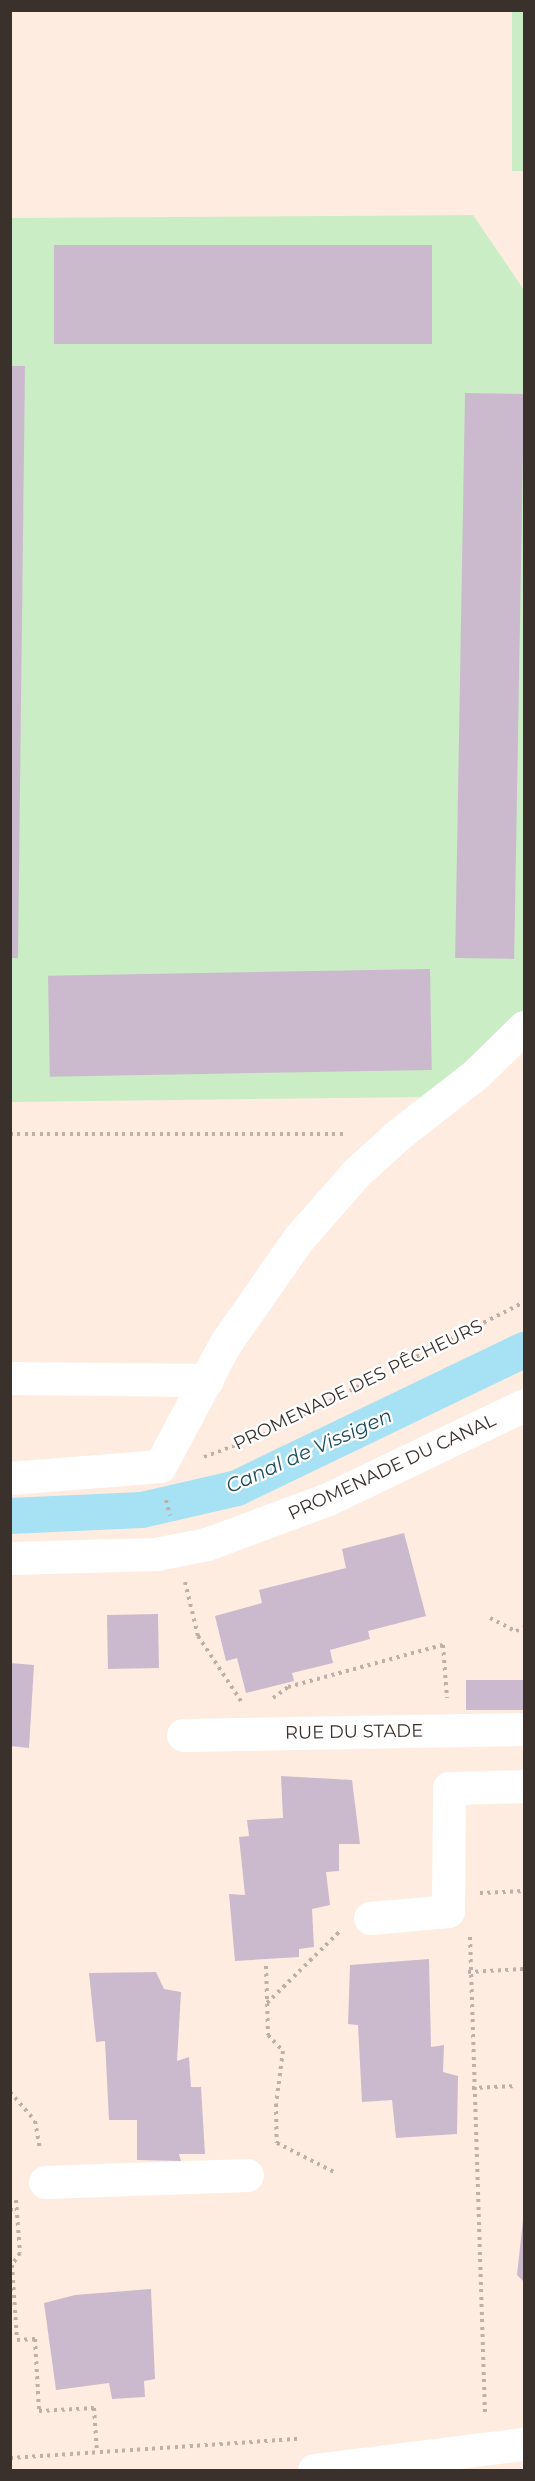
<!DOCTYPE html>
<meta charset="utf-8">
<style>
body{margin:0}
#map{position:relative;width:535px;height:2481px;overflow:hidden;background:#ffece1;font-family:Montserrat,sans-serif}
div>[style]{position:absolute}
[style*='--x']{left:calc(var(--x)*1px);top:calc(var(--y)*1px);width:calc(var(--w)*1px);rotate:calc(var(--a)*1deg)}
.green>*{inset:0;background:#cbedc5;transform-origin:0 0}
.canal>*{height:36px;margin:-18px;padding:0 18px;transform-origin:18px;border-radius:18px;background:#a6e2f3}
.building>*{inset:0;background:#cbbacd;transform-origin:0 0}
.path>*{height:4px;margin-top:-2px;transform-origin:0;background:repeating-linear-gradient(90deg,#bfafa6 0 3px,transparent 0 7.5px)}
.minor>*{height:33px;margin:-16.5px;padding:0 16.5px;transform-origin:16.5px;border-radius:16.5px;background:#fff}
span{translate:-50% -50%;white-space:nowrap;text-align:center;line-height:1.15;-webkit-text-stroke:4.5px #fff;paint-order:stroke}
.street-label{font-size:18px;color:#3a312c}
.water-label{font-size:20px;color:#1c4f5b;font-style:italic}
.frame{position:absolute;inset:0;border:12px solid #3a312c;pointer-events:none}
</style>
<div id="map">
<div class="green">
<i style="left:512px;top:11px;width:12px;height:160px"></i>
<i style="clip-path:polygon(473px 215px,524px 290px,524px 1012px,432px 1097px,11px 1102px,10px 218px)"></i>
</div>
<div class="canal">
<i style="--x:10;--y:1516;--w:132;--a:-2.6"></i>
<i style="--x:142;--y:1510;--w:98;--a:-13"></i>
<i style="--x:237;--y:1488;--w:318;--a:-25.7"></i>
</div>
<div class="building">
<i style="left:432px;top:245px;width:99px;height:378px;rotate:90deg"></i>
<i style="clip-path:polygon(10px 366px,25px 366px,18px 958px,10px 958px)"></i>
<i style="left:465px;top:393px;width:59px;height:565px;rotate:1deg"></i>
<i style="left:430px;top:969px;width:101px;height:382px;rotate:89deg"></i>
<i style="clip-path:polygon(404px 1533px,426px 1616px,368px 1631px,370px 1639px,330px 1650px,333px 1663px,292px 1673px,294px 1681px,246px 1693px,237px 1658px,226px 1661px,215px 1616px,262px 1603px,259px 1590px,346px 1568px,342px 1549px)"></i>
<i style="left:158px;top:1614px;width:54px;height:51px;rotate:89deg"></i>
<i style="clip-path:polygon(10px 1663px,34px 1665px,29px 1748px,10px 1746px)"></i>
<i style="left:524px;top:1680px;width:30px;height:58px;rotate:90deg"></i>
<i style="clip-path:polygon(281px 1776px,352px 1780px,360px 1844px,339px 1844px,339px 1871px,326px 1872px,330px 1905px,312px 1909px,314px 1947px,299px 1949px,299px 1957px,235px 1961px,229px 1894px,245px 1895px,239px 1837px,249px 1836px,247px 1820px,283px 1818px)"></i>
<i style="clip-path:polygon(429px 1959px,431px 2047px,444px 2045px,443px 2072px,458px 2076px,457px 2134px,396px 2138px,392px 2100px,362px 2102px,358px 2025px,348px 2024px,350px 1965px)"></i>
<i style="clip-path:polygon(156px 1972px,164px 1989px,181px 1992px,177px 2061px,189px 2057px,191px 2087px,201px 2087px,205px 2154px,179px 2154px,181px 2161px,137px 2160px,137px 2120px,109px 2120px,105px 2041px,96px 2042px,89px 1973px)"></i>
<i style="clip-path:polygon(523px 2220px,524px 2220px,524px 2282px,517px 2275px)"></i>
<i style="clip-path:polygon(151px 2289px,155px 2379px,144px 2381px,145px 2397px,112px 2399px,109px 2383px,56px 2390px,44px 2303px,75px 2295px)"></i>
</div>
<div class="path">
<i style="--x:10;--y:1134;--w:336;--a:0"></i>
<i style="--x:204;--y:1457;--w:63;--a:-20.4"></i>
<i style="--x:263;--y:1435;--w:293;--a:-27"></i>
<i style="--x:166;--y:1500;--w:16;--a:76"></i>
<i style="--x:185;--y:1582;--w:56;--a:76.5"></i>
<i style="--x:198;--y:1636;--w:78;--a:56.5"></i>
<i style="--x:490;--y:1618;--w:29;--a:27"></i>
<i style="--x:516;--y:1631;--w:9;--a:-21"></i>
<i style="--x:273;--y:1698;--w:19;--a:-36"></i>
<i style="--x:288;--y:1687;--w:161;--a:-15.2"></i>
<i style="--x:443;--y:1645;--w:53;--a:85.7"></i>
<i style="--x:480;--y:1893;--w:44;--a:-2.6"></i>
<i style="--x:470;--y:1937;--w:478;--a:88.2"></i>
<i style="--x:266;--y:1966;--w:69;--a:88.3"></i>
<i style="--x:268;--y:2035;--w:22;--a:47"></i>
<i style="--x:283;--y:2051;--w:53;--a:97.5"></i>
<i style="--x:276;--y:2104;--w:39;--a:89"></i>
<i style="--x:277;--y:2143;--w:64;--a:27"></i>
<i style="--x:468;--y:1972;--w:56;--a:-3.1"></i>
<i style="--x:267;--y:2003;--w:101;--a:-44.6"></i>
<i style="--x:472;--y:2088;--w:45;--a:-2.5"></i>
<i style="--x:10;--y:2092;--w:38;--a:49"></i>
<i style="--x:35;--y:2121;--w:29;--a:80"></i>
<i style="--x:16;--y:2200;--w:53;--a:85.7"></i>
<i style="--x:20;--y:2253;--w:14;--a:124"></i>
<i style="--x:12;--y:2265;--w:75;--a:86.2"></i>
<i style="--x:17;--y:2340;--w:18;--a:-3"></i>
<i style="--x:35;--y:2339;--w:72;--a:86.8"></i>
<i style="--x:39;--y:2411;--w:55;--a:-3.1"></i>
<i style="--x:94;--y:2408;--w:45;--a:86.2"></i>
<i style="--x:10;--y:2210;--w:7;--a:-16"></i>
<i style="--x:10;--y:2458;--w:289;--a:-3.8"></i>
</div>
<div class="minor">
<i style="--x:10;--y:1378;--w:197;--a:0.6"></i>
<i style="--x:10;--y:1478;--w:150;--a:-4.6"></i>
<i style="--x:160;--y:1466;--w:138;--a:-62"></i>
<i style="--x:225;--y:1344;--w:129;--a:-55.1"></i>
<i style="--x:299;--y:1238;--w:88;--a:-48.7"></i>
<i style="--x:357;--y:1172;--w:57;--a:-42.1"></i>
<i style="--x:399;--y:1134;--w:98;--a:-37.9"></i>
<i style="--x:476;--y:1074;--w:67;--a:-44.4"></i>
<i style="--x:10;--y:1558;--w:146;--a:-1.6"></i>
<i style="--x:156;--y:1554;--w:52;--a:-11.1"></i>
<i style="--x:207;--y:1544;--w:129;--a:-20.4"></i>
<i style="--x:328;--y:1499;--w:217;--a:-25.6"></i>
<i style="--x:183;--y:1735;--w:341;--a:-1"></i>
<i style="--x:370;--y:1918;--w:78;--a:-5.1"></i>
<i style="--x:448;--y:1911;--w:123;--a:-89.5"></i>
<i style="--x:449;--y:1788;--w:75;--a:-1.5"></i>
<i style="--x:45;--y:2182;--w:202;--a:-2"></i>
<i style="--x:314;--y:2470;--w:212;--a:-7.1"></i>
</div>
<div class="street-label">
<span style="left:358px;top:1385px;rotate:-26deg">PROMENADE DES PÊCHEURS</span>
<span style="left:392px;top:1467px;rotate:-25deg">PROMENADE DU CANAL</span>
<span style="left:354px;top:1732px;rotate:-1deg">RUE DU STADE</span>
</div>
<div class="water-label">
<span style="left:309px;top:1451px;rotate:-24deg">Canal de Vissigen</span>
</div>
<div class="frame"></div>
</div>
